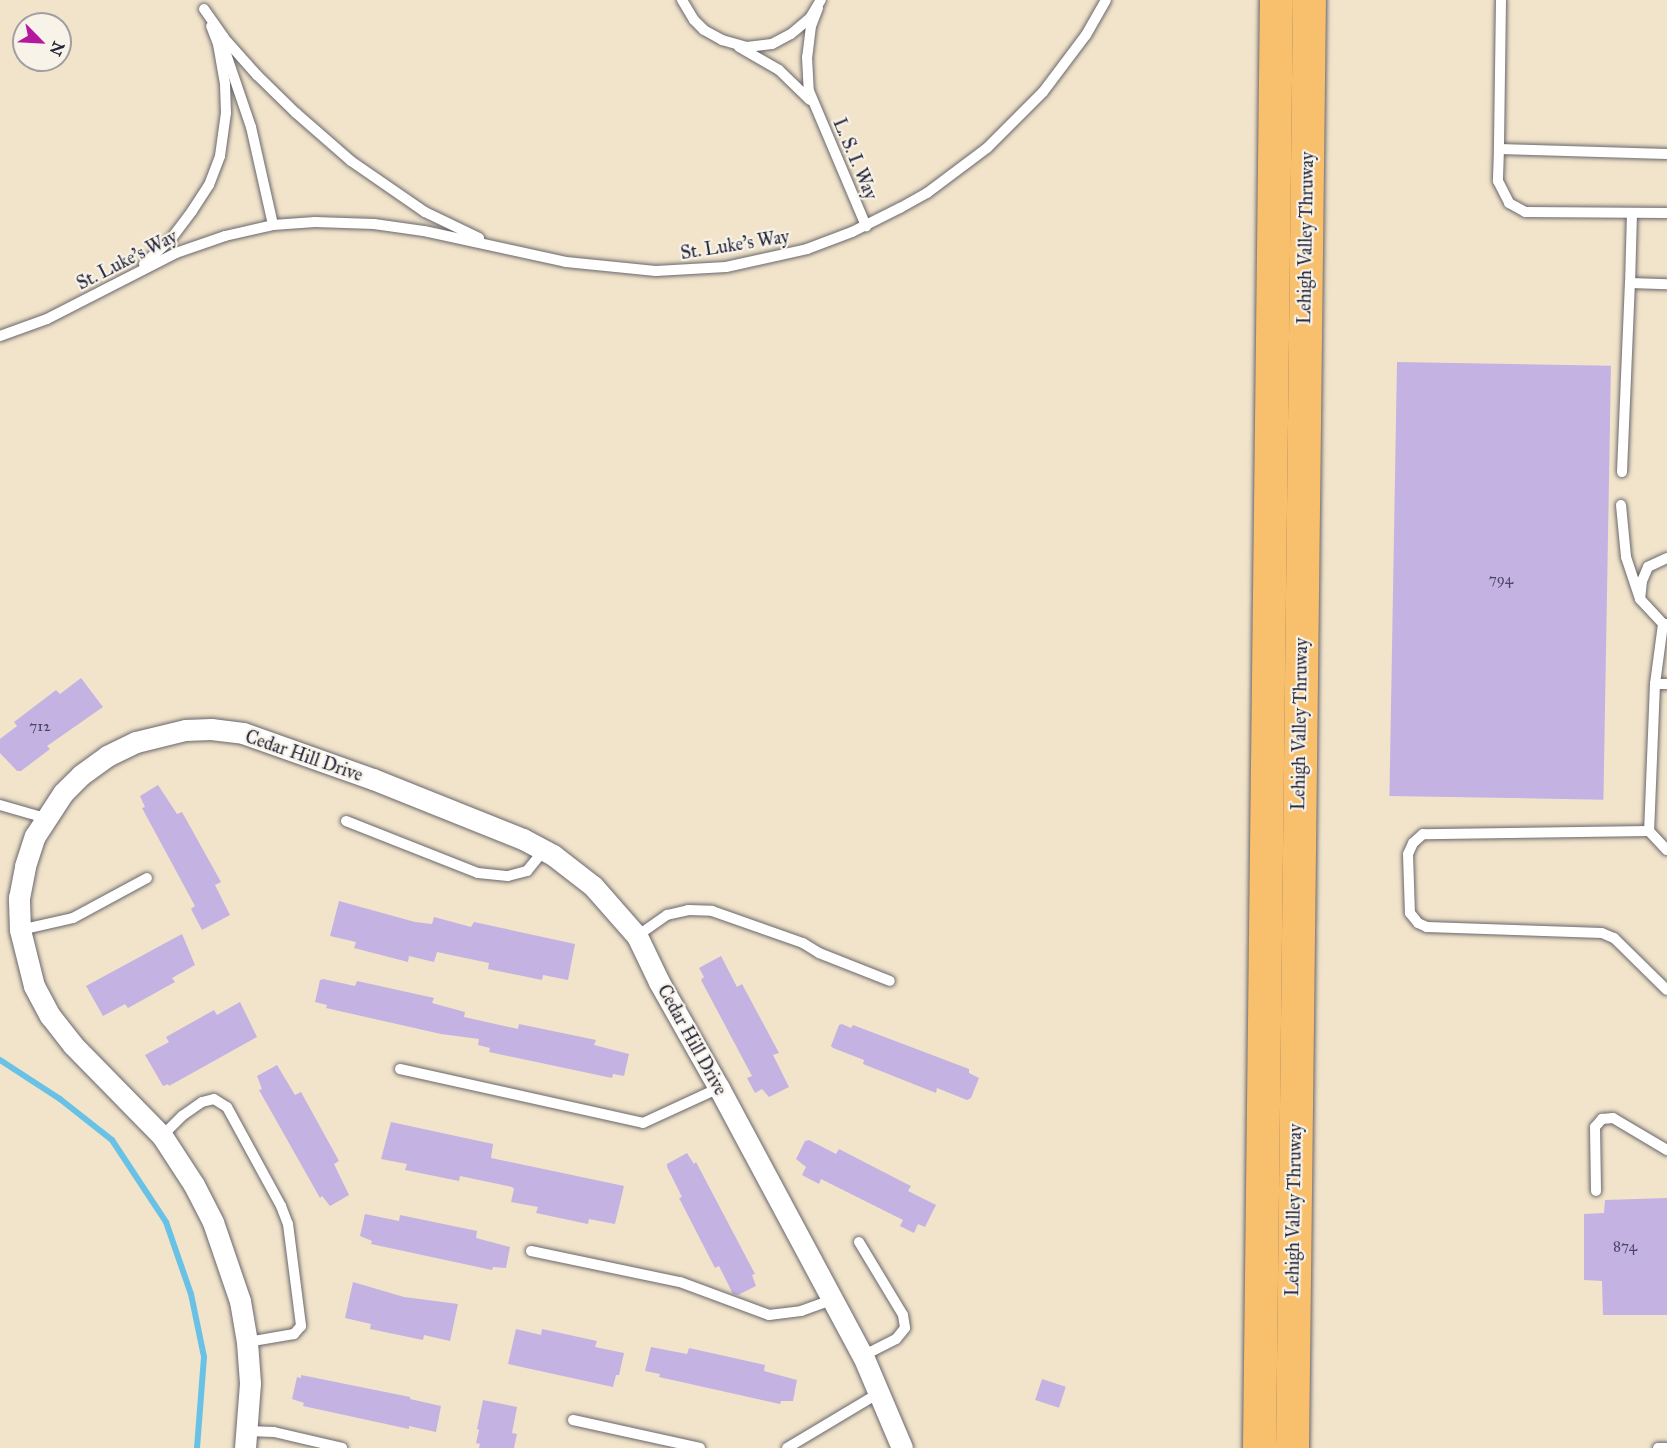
<!DOCTYPE html>
<style>
body{margin:0}
#map{position:relative;width:1667px;height:1448px;overflow:hidden;background:#f1e4ca;font-family:"IM FELL Great Primer",serif}
div>[style]{position:absolute}
[style*='--x']{left:calc(var(--x)*1px);top:calc(var(--y)*1px);width:calc(var(--w)*1px);rotate:calc(var(--a)*1deg)}
.stream>*{height:6px;margin:-3px;padding:0 3px;transform-origin:3px;border-radius:3px;background:#69c2e6}
.building>*{inset:0;background:#c4b2e3;transform-origin:0 0}
.roads{filter:drop-shadow(0 0 2px #6a666d) drop-shadow(0 0 2px #6a666d)}
.service>*{height:10px;margin:-5px;padding:0 5px;transform-origin:5px;border-radius:5px;background:#fff}
.minor>*{height:21px;margin:-10.5px;padding:0 10.5px;transform-origin:10.5px;border-radius:10.5px;background:#fff}
.motorway>*{height:33px;margin:-16.5px;padding:0 16.5px;transform-origin:16.5px;border-radius:16.5px;background:#f8bf6c}
span{translate:-50% -50%;white-space:nowrap;text-align:center;line-height:1.15;-webkit-text-stroke:4.5px #f7f3e8;paint-order:stroke}
.number-label{font-size:15px;color:#4a4665}
.number-label span{-webkit-text-stroke-width:0}
.street-label{font-size:18px;color:#22223b}
.north{position:absolute;left:12px;top:12px;width:60px;height:60px;box-sizing:border-box;background:#f7f3e8;border:2px solid #a29fa3;border-radius:50%;rotate:114deg;font-size:16px;font-weight:700;line-height:24px;text-align:center;color:#22223b}
.north::after{content:'';display:block;margin:auto;width:21px;height:27px;background:#b5179e;clip-path:polygon(50% 0,100% 100%,50% 72%,0 100%)}
</style>
<div id="map">
<div class="stream">
<i style="--x:0;--y:1060;--w:72;--a:33"></i>
<i style="--x:60;--y:1099;--w:66;--a:38.3"></i>
<i style="--x:112;--y:1140;--w:98;--a:56.6"></i>
<i style="--x:166;--y:1222;--w:76;--a:70.9"></i>
<i style="--x:191;--y:1294;--w:64;--a:78.3"></i>
<i style="--x:204;--y:1357;--w:91;--a:94.4"></i>
</div>
<div class="building">
<i style="left:1397px;top:362px;width:214px;height:434px;rotate:1deg"></i>
<i style="clip-path:polygon(81px 678px,103px 707px,47px 746px,50px 749px,21px 771px,17px 771px,0 753px,0 739px,17px 726px,14px 722px,56px 690px,60px 694px)"></i>
<i style="clip-path:polygon(158px 785px,177px 814px,182px 812px,221px 882px,215px 885px,230px 915px,202px 930px,191px 909px,195px 906px,142px 808px,145px 807px,140px 796px)"></i>
<i style="clip-path:polygon(339px 901px,415px 922px,432px 924px,434px 917px,471px 927px,474px 922px,575px 944px,568px 980px,543px 975px,542px 980px,488px 969px,489px 963px,437px 952px,434px 962px,409px 956px,408px 962px,354px 948px,356px 942px,330px 936px)"></i>
<i style="clip-path:polygon(182px 934px,195px 965px,172px 978px,175px 982px,128px 1008px,125px 1004px,103px 1016px,86px 986px)"></i>
<i style="clip-path:polygon(721px 956px,737px 987px,742px 984px,779px 1053px,773px 1055px,789px 1087px,769px 1097px,762px 1089px,755px 1093px,747px 1078px,752px 1076px,701px 980px,704px 977px,699px 968px)"></i>
<i style="clip-path:polygon(323px 979px,355px 986px,357px 981px,434px 998px,432px 1003px,465px 1012px,464px 1017px,518px 1029px,519px 1024px,596px 1040px,594px 1045px,629px 1054px,624px 1076px,613px 1074px,612px 1078px,489px 1052px,490px 1048px,478px 1045px,479px 1039px,441px 1034px,326px 1008px,327px 1005px,315px 1002px,320px 980px)"></i>
<i style="clip-path:polygon(240px 1002px,257px 1037px,169px 1086px,168px 1084px,163px 1086px,145px 1055px,169px 1042px,166px 1037px,214px 1010px,217px 1015px)"></i>
<i style="clip-path:polygon(842px 1024px,851px 1028px,853px 1025px,969px 1069px,969px 1073px,979px 1078px,971px 1098px,967px 1100px,937px 1088px,936px 1093px,863px 1064px,864px 1060px,833px 1048px,831px 1046px,839px 1025px)"></i>
<i style="clip-path:polygon(277px 1065px,295px 1095px,301px 1092px,339px 1161px,334px 1164px,349px 1195px,330px 1206px,322px 1196px,320px 1198px,259px 1090px,262px 1089px,257px 1076px)"></i>
<i style="clip-path:polygon(391px 1122px,493px 1144px,491px 1158px,624px 1186px,615px 1224px,589px 1219px,588px 1224px,536px 1213px,538px 1207px,511px 1202px,514px 1189px,512px 1187px,460px 1176px,459px 1181px,405px 1170px,407px 1164px,381px 1159px)"></i>
<i style="clip-path:polygon(809px 1140px,836px 1154px,839px 1149px,903px 1182px,911px 1186px,908px 1191px,936px 1205px,925px 1227px,918px 1224px,914px 1233px,900px 1226px,903px 1220px,821px 1179px,819px 1184px,802px 1175px,806px 1167px,796px 1159px,805px 1141px)"></i>
<i style="clip-path:polygon(687px 1153px,694px 1164px,696px 1162px,755px 1274px,752px 1275px,756px 1286px,738px 1295px,733px 1294px,719px 1266px,715px 1268px,679px 1198px,682px 1197px,667px 1167px,667px 1164px)"></i>
<i style="clip-path:polygon(1667px 1198px,1667px 1315px,1603px 1315px,1602px 1281px,1584px 1280px,1584px 1214px,1604px 1213px,1605px 1200px)"></i>
<i style="clip-path:polygon(365px 1214px,399px 1221px,400px 1215px,477px 1231px,476px 1238px,510px 1247px,506px 1268px,493px 1267px,492px 1270px,371px 1244px,372px 1241px,360px 1236px)"></i>
<i style="clip-path:polygon(353px 1282px,404px 1297px,458px 1304px,450px 1341px,424px 1335px,423px 1340px,370px 1329px,371px 1324px,345px 1318px)"></i>
<i style="clip-path:polygon(516px 1329px,541px 1335px,542px 1329px,597px 1341px,595px 1347px,624px 1353px,619px 1375px,616px 1375px,613px 1387px,508px 1364px)"></i>
<i style="clip-path:polygon(651px 1347px,687px 1354px,689px 1348px,765px 1365px,764px 1371px,797px 1380px,793px 1401px,781px 1401px,780px 1404px,659px 1377px,660px 1374px,645px 1371px)"></i>
<i style="clip-path:polygon(301px 1375px,410px 1397px,410px 1399px,441px 1406px,436px 1432px,409px 1426px,409px 1429px,303px 1406px,304px 1403px,292px 1399px,297px 1377px,301px 1378px)"></i>
<i style="left:1042px;top:1379px;width:25px;height:22px;rotate:18deg"></i>
<i style="clip-path:polygon(483px 1400px,517px 1407px,512px 1433px,517px 1434px,514px 1448px,479px 1448px,480px 1444px,476px 1443px,479px 1430px,477px 1429px)"></i>
</div>
<div class="roads">
<div class="service">
<i style="--x:682;--y:0;--w:23;--a:59"></i>
<i style="--x:694;--y:20;--w:14;--a:45"></i>
<i style="--x:704;--y:30;--w:21;--a:29"></i>
<i style="--x:722;--y:40;--w:26;--a:16"></i>
<i style="--x:747;--y:47;--w:25;--a:-7"></i>
<i style="--x:772;--y:44;--w:21;--a:-28"></i>
<i style="--x:791;--y:34;--w:25;--a:-40"></i>
<i style="--x:810;--y:18;--w:21;--a:-59"></i>
<i style="--x:1501;--y:0;--w:149;--a:90.8"></i>
<i style="--x:1499;--y:149;--w:168;--a:1.7"></i>
<i style="--x:818;--y:8;--w:19;--a:111"></i>
<i style="--x:811;--y:26;--w:31;--a:97"></i>
<i style="--x:807;--y:57;--w:34;--a:87"></i>
<i style="--x:809;--y:91;--w:147;--a:67.1"></i>
<i style="--x:204;--y:9;--w:35;--a:55"></i>
<i style="--x:224;--y:38;--w:50;--a:48.3"></i>
<i style="--x:257;--y:75;--w:54;--a:44.3"></i>
<i style="--x:296;--y:113;--w:73;--a:41.1"></i>
<i style="--x:351;--y:161;--w:90;--a:34.6"></i>
<i style="--x:425;--y:212;--w:60;--a:25.7"></i>
<i style="--x:222;--y:42;--w:90;--a:71.2"></i>
<i style="--x:251;--y:127;--w:100;--a:77.3"></i>
<i style="--x:739;--y:47;--w:46;--a:29.9"></i>
<i style="--x:779;--y:70;--w:43;--a:44.1"></i>
<i style="--x:1499;--y:149;--w:32;--a:92"></i>
<i style="--x:1498;--y:181;--w:25;--a:63"></i>
<i style="--x:1509;--y:203;--w:18;--a:29"></i>
<i style="--x:1525;--y:212;--w:142;--a:0.4"></i>
<i style="--x:1632;--y:213;--w:70;--a:91.6"></i>
<i style="--x:1630;--y:283;--w:37;--a:2"></i>
<i style="--x:144;--y:264;--w:37;--a:-43"></i>
<i style="--x:171;--y:239;--w:35;--a:-53"></i>
<i style="--x:192;--y:211;--w:31;--a:-57"></i>
<i style="--x:209;--y:185;--w:31;--a:-69"></i>
<i style="--x:220;--y:156;--w:43;--a:-82.1"></i>
<i style="--x:226;--y:113;--w:29;--a:-92"></i>
<i style="--x:225;--y:84;--w:41;--a:-99.9"></i>
<i style="--x:218;--y:44;--w:19;--a:-111"></i>
<i style="--x:0;--y:336;--w:50;--a:-19.9"></i>
<i style="--x:47;--y:319;--w:145;--a:-27.1"></i>
<i style="--x:176;--y:253;--w:52;--a:-19.1"></i>
<i style="--x:225;--y:236;--w:49;--a:-12.9"></i>
<i style="--x:273;--y:225;--w:42;--a:-4.1"></i>
<i style="--x:315;--y:222;--w:59;--a:1.9"></i>
<i style="--x:374;--y:224;--w:50;--a:8"></i>
<i style="--x:424;--y:231;--w:145;--a:12.3"></i>
<i style="--x:566;--y:262;--w:90;--a:5.7"></i>
<i style="--x:656;--y:271;--w:70;--a:-3.3"></i>
<i style="--x:726;--y:267;--w:83;--a:-12.5"></i>
<i style="--x:807;--y:249;--w:48;--a:-20.7"></i>
<i style="--x:852;--y:232;--w:54;--a:-26.6"></i>
<i style="--x:900;--y:208;--w:31;--a:-29"></i>
<i style="--x:927;--y:193;--w:75;--a:-36.9"></i>
<i style="--x:987;--y:148;--w:79;--a:-45"></i>
<i style="--x:1043;--y:92;--w:71;--a:-53"></i>
<i style="--x:1086;--y:35;--w:40;--a:-60.3"></i>
<i style="--x:1622;--y:472;--w:189;--a:-87.6"></i>
<i style="--x:1621;--y:505;--w:52;--a:84.5"></i>
<i style="--x:1626;--y:557;--w:44;--a:71.6"></i>
<i style="--x:1667;--y:558;--w:21;--a:155"></i>
<i style="--x:1648;--y:567;--w:15;--a:113"></i>
<i style="--x:1642;--y:581;--w:18;--a:96"></i>
<i style="--x:1640;--y:599;--w:34;--a:47"></i>
<i style="--x:1663;--y:624;--w:4;--a:0"></i>
<i style="--x:1663;--y:624;--w:61;--a:97.6"></i>
<i style="--x:1655;--y:684;--w:12;--a:0"></i>
<i style="--x:1655;--y:684;--w:147;--a:92.3"></i>
<i style="--x:1649;--y:831;--w:26;--a:47"></i>
<i style="--x:0;--y:805;--w:47;--a:16.1"></i>
<i style="--x:346;--y:821;--w:142;--a:21.5"></i>
<i style="--x:478;--y:873;--w:30;--a:6"></i>
<i style="--x:508;--y:876;--w:20;--a:-15"></i>
<i style="--x:527;--y:871;--w:27;--a:-51"></i>
<i style="--x:1649;--y:831;--w:226;--a:179.2"></i>
<i style="--x:1423;--y:834;--w:13;--a:138"></i>
<i style="--x:1413;--y:843;--w:12;--a:114"></i>
<i style="--x:1408;--y:854;--w:59;--a:88.1"></i>
<i style="--x:1410;--y:913;--w:13;--a:51"></i>
<i style="--x:1418;--y:923;--w:10;--a:24"></i>
<i style="--x:1427;--y:927;--w:175;--a:2"></i>
<i style="--x:1602;--y:933;--w:13;--a:23"></i>
<i style="--x:1614;--y:938;--w:74;--a:44.5"></i>
<i style="--x:20;--y:930;--w:54;--a:-12.8"></i>
<i style="--x:73;--y:918;--w:84;--a:-28.4"></i>
<i style="--x:637;--y:936;--w:37;--a:-35"></i>
<i style="--x:667;--y:915;--w:22;--a:-13"></i>
<i style="--x:688;--y:910;--w:24;--a:2"></i>
<i style="--x:712;--y:911;--w:96;--a:19.4"></i>
<i style="--x:803;--y:943;--w:19;--a:32"></i>
<i style="--x:819;--y:953;--w:76;--a:21.5"></i>
<i style="--x:400;--y:1069;--w:249;--a:12.5"></i>
<i style="--x:643;--y:1123;--w:84;--a:-24.7"></i>
<i style="--x:162;--y:1136;--w:28;--a:-45"></i>
<i style="--x:182;--y:1116;--w:24;--a:-35"></i>
<i style="--x:202;--y:1102;--w:12;--a:-14"></i>
<i style="--x:214;--y:1099;--w:15;--a:32"></i>
<i style="--x:227;--y:1107;--w:113;--a:61.4"></i>
<i style="--x:281;--y:1206;--w:19;--a:69"></i>
<i style="--x:288;--y:1224;--w:103;--a:82.7"></i>
<i style="--x:301;--y:1326;--w:11;--a:131"></i>
<i style="--x:294;--y:1334;--w:48;--a:170.3"></i>
<i style="--x:1596;--y:1191;--w:64;--a:-90.9"></i>
<i style="--x:1595;--y:1127;--w:11;--a:-49"></i>
<i style="--x:1602;--y:1119;--w:11;--a:-5"></i>
<i style="--x:1613;--y:1118;--w:63;--a:30.7"></i>
<i style="--x:859;--y:1242;--w:85;--a:58.9"></i>
<i style="--x:903;--y:1315;--w:13;--a:81"></i>
<i style="--x:905;--y:1328;--w:14;--a:129"></i>
<i style="--x:896;--y:1339;--w:37;--a:153"></i>
<i style="--x:531;--y:1251;--w:152;--a:11.8"></i>
<i style="--x:680;--y:1282;--w:95;--a:20.3"></i>
<i style="--x:769;--y:1315;--w:32;--a:-7"></i>
<i style="--x:801;--y:1311;--w:33;--a:-20"></i>
<i style="--x:573;--y:1420;--w:130;--a:12.4"></i>
<i style="--x:248;--y:1431;--w:26;--a:2"></i>
<i style="--x:274;--y:1432;--w:70;--a:13.2"></i>
<i style="--x:787;--y:1448;--w:107;--a:-30.9"></i>
<i style="--x:1658;--y:1448;--w:9;--a:0"></i>
</div>
<div class="minor">
<i style="--x:245;--y:1448;--w:65;--a:-85.6"></i>
<i style="--x:250;--y:1383;--w:41;--a:-94.2"></i>
<i style="--x:247;--y:1342;--w:42;--a:-99.7"></i>
<i style="--x:240;--y:1301;--w:83;--a:-108.9"></i>
<i style="--x:213;--y:1222;--w:42;--a:-117.2"></i>
<i style="--x:194;--y:1185;--w:59;--a:-123.1"></i>
<i style="--x:162;--y:1136;--w:127;--a:-134.4"></i>
<i style="--x:73;--y:1045;--w:37;--a:-128"></i>
<i style="--x:50;--y:1016;--w:34;--a:-118"></i>
<i style="--x:34;--y:986;--w:58;--a:-104"></i>
<i style="--x:20;--y:930;--w:32;--a:-92"></i>
<i style="--x:19;--y:898;--w:33;--a:-79"></i>
<i style="--x:25;--y:866;--w:32;--a:-72"></i>
<i style="--x:35;--y:836;--w:51;--a:-56.9"></i>
<i style="--x:63;--y:793;--w:25;--a:-45"></i>
<i style="--x:81;--y:775;--w:32;--a:-36"></i>
<i style="--x:107;--y:756;--w:32;--a:-26"></i>
<i style="--x:136;--y:742;--w:50;--a:-13.8"></i>
<i style="--x:185;--y:730;--w:26;--a:-2"></i>
<i style="--x:211;--y:729;--w:32;--a:7"></i>
<i style="--x:243;--y:733;--w:138;--a:19.5"></i>
<i style="--x:373;--y:779;--w:162;--a:21.8"></i>
<i style="--x:523;--y:839;--w:34;--a:28"></i>
<i style="--x:553;--y:855;--w:51;--a:37.8"></i>
<i style="--x:593;--y:886;--w:67;--a:48.7"></i>
<i style="--x:637;--y:936;--w:51;--a:64.4"></i>
<i style="--x:659;--y:982;--w:122;--a:60.5"></i>
<i style="--x:719;--y:1088;--w:304;--a:61.8"></i>
<i style="--x:863;--y:1356;--w:100;--a:67"></i>
</div>
<div class="motorway">
<i style="--x:1259;--y:1448;--w:1448;--a:-89.33"></i>
<i style="--x:1292;--y:1448;--w:1448;--a:-89.33"></i>
</div>
</div>
<div class="number-label">
<span style="left:1501px;top:580px">794</span>
<span style="left:40px;top:727px">712</span>
<span style="left:1625px;top:1247px">874</span>
</div>
<div class="street-label">
<span style="left:855px;top:159px;rotate:67deg">L. S. I. Way</span>
<span style="left:1306px;top:238px;rotate:-89deg">Lehigh Valley Thruway</span>
<span style="left:735px;top:245px;rotate:-9deg">St. Luke's Way</span>
<span style="left:127px;top:260px;rotate:-27deg">St. Luke's Way</span>
<span style="left:1300px;top:724px;rotate:-89deg">Lehigh Valley Thruway</span>
<span style="left:304px;top:756px;rotate:19deg">Cedar Hill Drive</span>
<span style="left:692px;top:1040px;rotate:61deg">Cedar Hill Drive</span>
<span style="left:1294px;top:1210px;rotate:-89deg">Lehigh Valley Thruway</span>
</div>
<div class="north">N</div>
</div>
